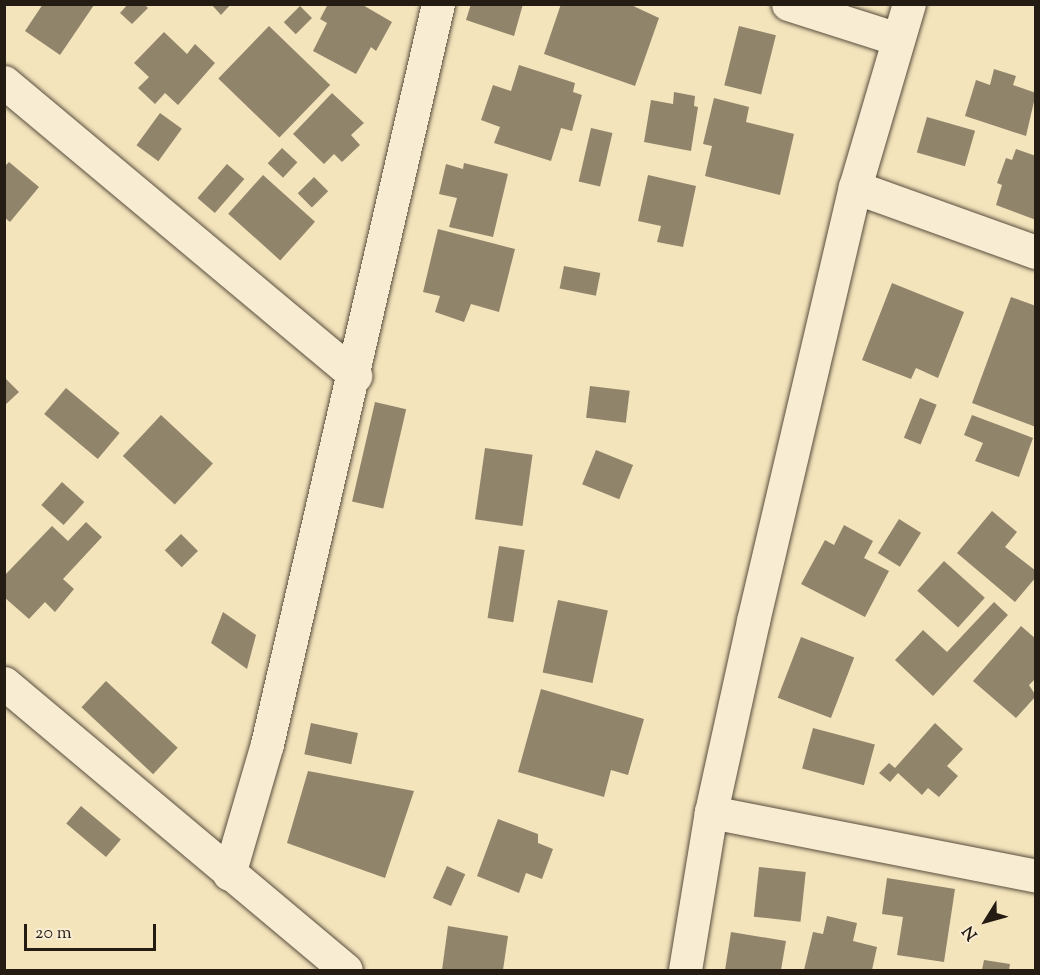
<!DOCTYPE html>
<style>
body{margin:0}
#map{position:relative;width:1040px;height:975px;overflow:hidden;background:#f4e4bc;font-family:"Sorts Mill Goudy",serif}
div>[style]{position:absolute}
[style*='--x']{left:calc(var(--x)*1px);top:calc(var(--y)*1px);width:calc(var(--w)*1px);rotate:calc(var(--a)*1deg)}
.building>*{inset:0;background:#90846b;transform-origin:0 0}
.roads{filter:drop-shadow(0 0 2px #584d3d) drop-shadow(0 0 2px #584d3d)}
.minor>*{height:33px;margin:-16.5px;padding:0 16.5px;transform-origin:16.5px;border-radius:16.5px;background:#f8edd3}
span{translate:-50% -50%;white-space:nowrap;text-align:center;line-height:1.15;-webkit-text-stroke:6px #f8edd3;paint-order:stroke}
.frame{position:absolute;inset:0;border:6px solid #241b13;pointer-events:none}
.north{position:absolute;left:956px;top:891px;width:60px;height:60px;-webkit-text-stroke:4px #f8edd3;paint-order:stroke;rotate:233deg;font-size:16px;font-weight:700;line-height:24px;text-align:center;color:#241b13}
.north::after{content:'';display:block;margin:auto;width:21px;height:27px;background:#241b13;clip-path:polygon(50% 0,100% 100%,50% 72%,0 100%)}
.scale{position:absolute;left:24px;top:924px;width:132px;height:27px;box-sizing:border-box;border:3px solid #241b13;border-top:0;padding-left:8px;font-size:18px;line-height:21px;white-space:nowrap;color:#241b13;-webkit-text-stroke:4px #f8edd3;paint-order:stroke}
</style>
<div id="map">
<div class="building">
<i style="clip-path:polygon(43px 4px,94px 5px,60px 55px,25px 31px)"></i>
<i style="clip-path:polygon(128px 4px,144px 4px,148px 8px,132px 24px,120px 13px)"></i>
<i style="clip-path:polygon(211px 4px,231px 4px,221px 15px)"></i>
<i style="clip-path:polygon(328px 4px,361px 4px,392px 22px,376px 51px,371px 47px,356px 74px,313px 51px,327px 23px,320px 19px)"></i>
<i style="clip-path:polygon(471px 4px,523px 4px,514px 36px,466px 20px)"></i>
<i style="clip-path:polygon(561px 4px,629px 4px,659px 18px,635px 86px,544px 54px)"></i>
<i style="left:300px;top:6px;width:17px;height:23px;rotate:45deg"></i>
<i style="left:269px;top:26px;width:85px;height:73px;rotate:44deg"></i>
<i style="left:739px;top:26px;width:38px;height:61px;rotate:14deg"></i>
<i style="clip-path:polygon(164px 32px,187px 54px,195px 44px,215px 63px,178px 105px,165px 93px,155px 104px,138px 88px,149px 77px,134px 63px)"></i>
<i style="clip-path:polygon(519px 65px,575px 83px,573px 92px,582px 95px,572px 131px,561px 128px,551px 161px,494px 143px,500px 127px,481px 120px,493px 85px,511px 91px)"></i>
<i style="clip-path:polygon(994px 69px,1016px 76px,1013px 85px,1036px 93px,1026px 136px,965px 116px,976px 80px,990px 85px)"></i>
<i style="clip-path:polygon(674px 92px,695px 96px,694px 106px,698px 107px,691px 151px,644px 142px,651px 100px,673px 104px)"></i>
<i style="clip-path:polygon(332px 93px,364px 123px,351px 135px,360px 145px,342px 162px,334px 154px,324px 164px,293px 134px)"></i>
<i style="clip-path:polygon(714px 98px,749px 107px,746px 122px,794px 134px,780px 195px,705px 176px,712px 146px,703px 144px)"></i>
<i style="left:160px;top:113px;width:27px;height:40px;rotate:36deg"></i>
<i style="left:927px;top:117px;width:50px;height:37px;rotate:16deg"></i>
<i style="left:591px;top:128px;width:22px;height:55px;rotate:13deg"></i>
<i style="left:282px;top:148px;width:21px;height:21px;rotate:43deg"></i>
<i style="clip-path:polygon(1016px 149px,1036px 156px,1036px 220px,996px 205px,1002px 185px,997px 183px,1006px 158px,1012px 160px)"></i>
<i style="clip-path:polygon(9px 162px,39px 187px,10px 222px,4px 217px,4px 167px)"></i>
<i style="clip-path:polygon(464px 163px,508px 174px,493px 237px,449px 227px,457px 198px,439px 194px,446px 164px,463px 169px)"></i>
<i style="left:227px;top:164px;width:23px;height:45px;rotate:41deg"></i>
<i style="left:263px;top:175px;width:70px;height:52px;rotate:42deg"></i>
<i style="clip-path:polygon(648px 175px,696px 186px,683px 247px,657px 242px,661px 226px,638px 221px)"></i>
<i style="left:314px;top:177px;width:20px;height:23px;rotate:45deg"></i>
<i style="clip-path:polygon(438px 229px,515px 249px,499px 312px,471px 304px,464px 322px,435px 312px,440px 296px,423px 292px)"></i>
<i style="left:564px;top:266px;width:37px;height:23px;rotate:11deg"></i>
<i style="clip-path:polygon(892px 283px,964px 312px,938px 378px,916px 368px,911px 379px,862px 360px)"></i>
<i style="clip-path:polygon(1011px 297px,1036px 306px,1036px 427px,972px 403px)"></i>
<i style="clip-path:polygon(4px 377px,19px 392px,4px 406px)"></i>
<i style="left:590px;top:386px;width:40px;height:32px;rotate:7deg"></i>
<i style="left:66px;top:388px;width:70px;height:34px;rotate:40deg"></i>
<i style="left:920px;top:398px;width:18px;height:43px;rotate:22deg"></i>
<i style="left:375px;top:402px;width:32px;height:102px;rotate:13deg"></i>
<i style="left:161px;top:415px;width:71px;height:56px;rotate:43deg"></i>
<i style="clip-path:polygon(972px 415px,1033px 438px,1019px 477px,975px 461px,983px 443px,964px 435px)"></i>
<i style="left:485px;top:448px;width:48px;height:72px;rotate:8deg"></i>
<i style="left:596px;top:450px;width:40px;height:37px;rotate:22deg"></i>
<i style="left:62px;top:482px;width:30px;height:31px;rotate:42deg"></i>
<i style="clip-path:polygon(992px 511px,1017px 532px,1005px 547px,1036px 571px,1036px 577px,1015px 602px,957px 553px)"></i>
<i style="left:899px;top:519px;width:26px;height:40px;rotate:32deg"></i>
<i style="clip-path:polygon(86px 522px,102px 537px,63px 579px,74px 589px,55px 612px,45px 602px,29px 619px,4px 597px,4px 576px,52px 526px,68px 541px)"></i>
<i style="clip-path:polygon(844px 525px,873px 541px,864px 558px,889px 571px,865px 617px,801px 584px,825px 540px,834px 545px)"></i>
<i style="left:181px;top:534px;width:24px;height:23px;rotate:45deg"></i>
<i style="left:499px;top:546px;width:26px;height:73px;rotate:9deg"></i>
<i style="left:944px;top:561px;width:55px;height:40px;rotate:42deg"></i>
<i style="left:558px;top:600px;width:51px;height:74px;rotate:12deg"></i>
<i style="clip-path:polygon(994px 602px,1008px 615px,933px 696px,895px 660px,923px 630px,947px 652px)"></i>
<i style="clip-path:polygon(223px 612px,256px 635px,247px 669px,211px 643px)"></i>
<i style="clip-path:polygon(1021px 626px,1036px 639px,1036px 678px,1029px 685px,1036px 696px,1016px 718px,973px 681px)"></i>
<i style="left:801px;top:637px;width:57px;height:65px;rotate:21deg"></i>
<i style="left:106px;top:681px;width:98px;height:36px;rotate:43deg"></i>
<i style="clip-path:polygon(541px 689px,644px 719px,628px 775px,611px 770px,604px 797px,518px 772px)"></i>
<i style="left:311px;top:723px;width:48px;height:32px;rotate:12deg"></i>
<i style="clip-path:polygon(935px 723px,963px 749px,947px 766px,958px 776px,939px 797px,928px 788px,922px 795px,898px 773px,890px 782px,879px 773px,889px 763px,895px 768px)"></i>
<i style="left:813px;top:728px;width:64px;height:42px;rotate:15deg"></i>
<i style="clip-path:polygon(308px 771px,414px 791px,385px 878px,287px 843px)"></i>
<i style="left:81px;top:806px;width:52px;height:23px;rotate:40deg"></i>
<i style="clip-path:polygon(498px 819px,538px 834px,538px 843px,553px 849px,542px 879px,526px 873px,519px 893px,477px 876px)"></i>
<i style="left:447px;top:866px;width:20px;height:35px;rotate:24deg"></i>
<i style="left:759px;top:867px;width:47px;height:50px;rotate:6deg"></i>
<i style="clip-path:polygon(887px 878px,955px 889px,944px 962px,897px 955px,903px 917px,882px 914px)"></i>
<i style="clip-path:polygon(827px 916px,857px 923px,853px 941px,877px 947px,872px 970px,804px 970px,813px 932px,823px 934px)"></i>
<i style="clip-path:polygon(448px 926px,508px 936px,503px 970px,442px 970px)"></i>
<i style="clip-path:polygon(731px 932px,786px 941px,781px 970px,725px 970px)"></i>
<i style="clip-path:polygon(984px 960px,1010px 964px,1009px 970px,982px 970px)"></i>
</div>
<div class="roads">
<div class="minor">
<i style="--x:788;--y:4;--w:115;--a:17.7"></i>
<i style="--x:4;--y:82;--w:458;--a:39.9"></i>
<i style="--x:855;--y:187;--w:192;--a:19.8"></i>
<i style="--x:4;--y:683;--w:446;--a:40"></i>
<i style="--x:711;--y:812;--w:331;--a:11.1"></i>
<i style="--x:229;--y:874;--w:135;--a:-73.7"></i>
<i style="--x:267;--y:744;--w:760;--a:-76.99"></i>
<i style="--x:685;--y:970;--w:160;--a:-80.7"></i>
<i style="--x:711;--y:812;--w:196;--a:-77.6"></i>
<i style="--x:753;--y:621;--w:446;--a:-76.8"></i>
<i style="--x:855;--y:187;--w:191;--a:-73.6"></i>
</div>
</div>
<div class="frame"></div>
<div class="north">N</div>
<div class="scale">20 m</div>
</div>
